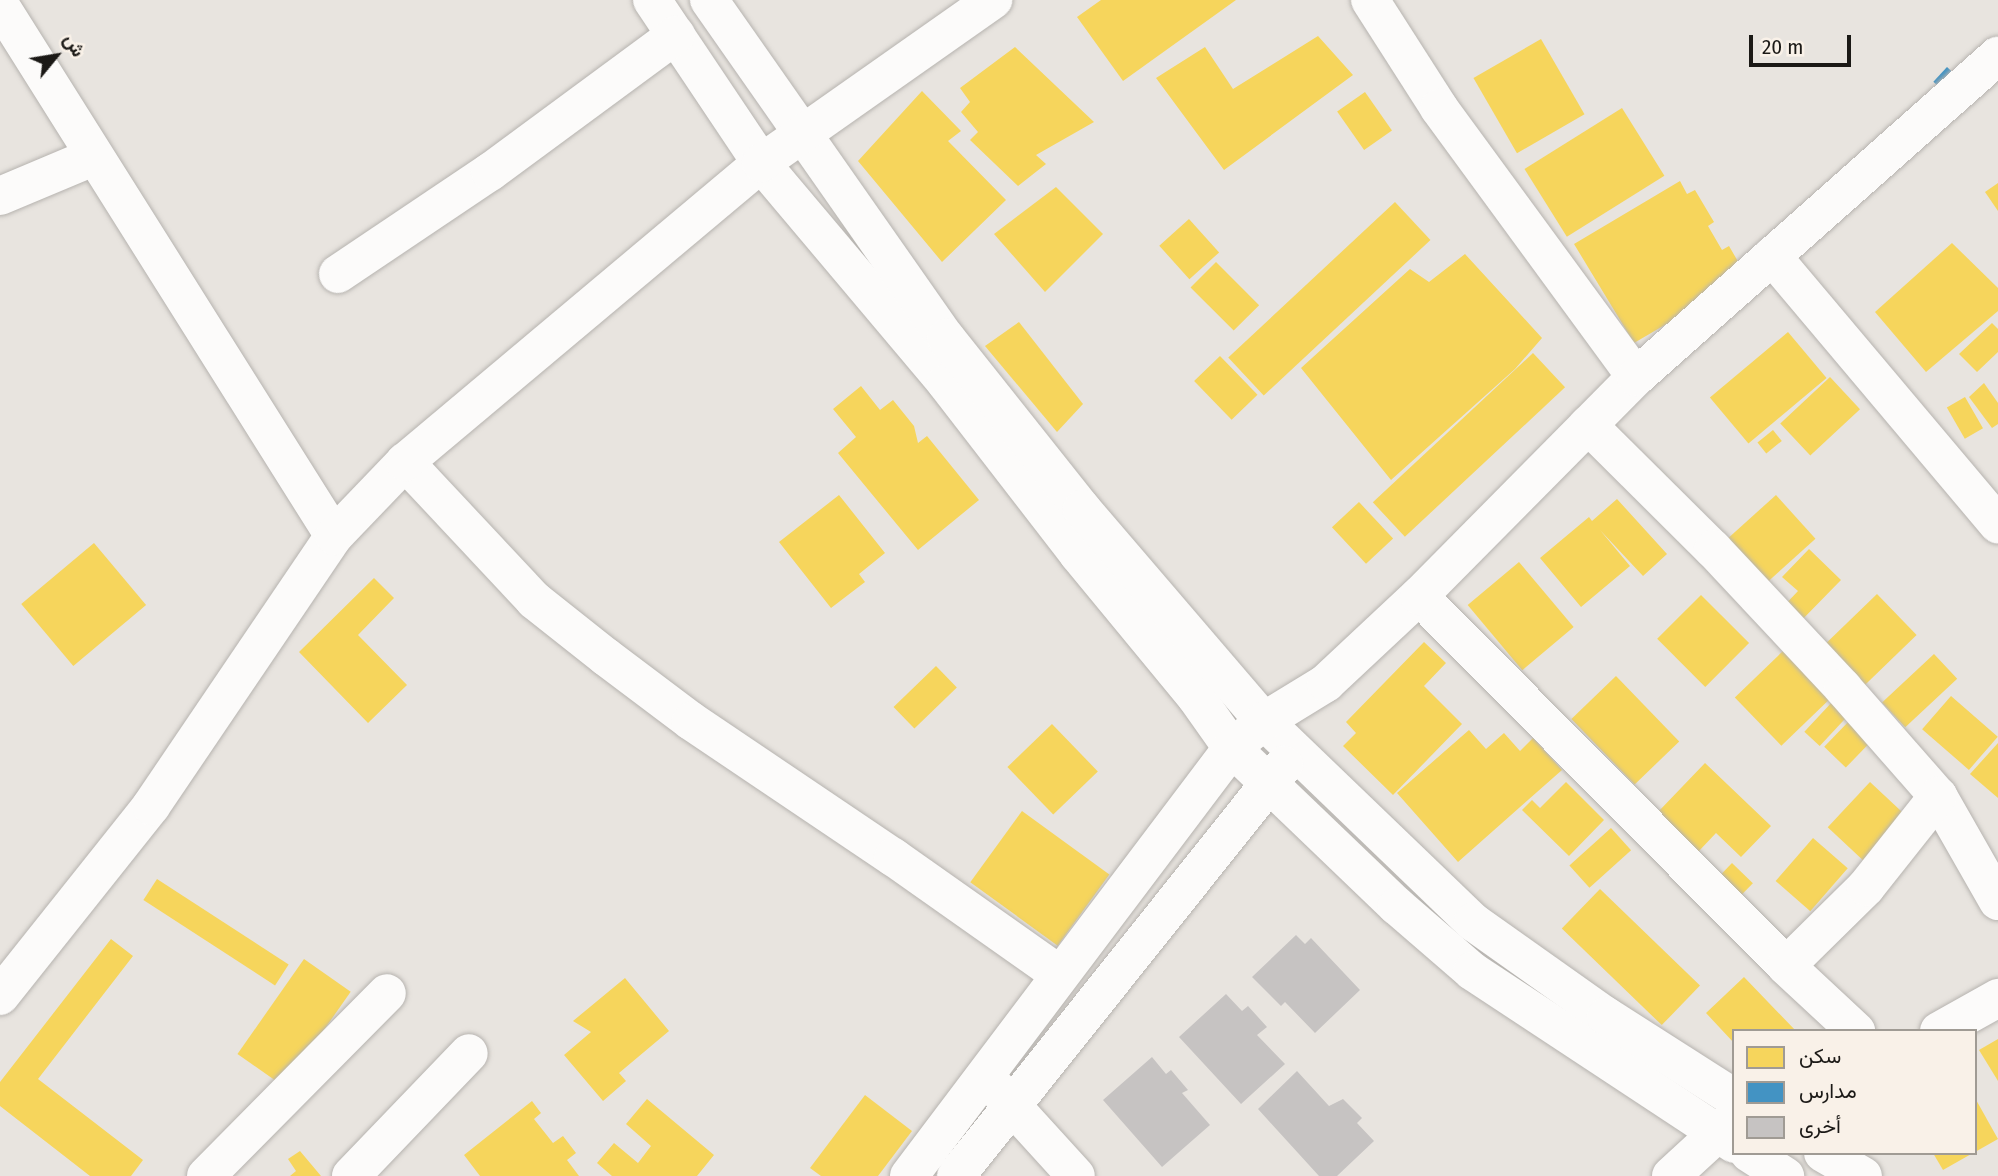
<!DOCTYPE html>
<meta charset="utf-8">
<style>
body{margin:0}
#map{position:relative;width:1998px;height:1176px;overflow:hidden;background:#e8e4df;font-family:"Fira Sans Condensed",Vazirmatn,sans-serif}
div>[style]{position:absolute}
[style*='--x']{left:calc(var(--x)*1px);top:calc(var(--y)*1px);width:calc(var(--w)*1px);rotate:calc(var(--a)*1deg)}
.homes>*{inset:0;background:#f6d55c;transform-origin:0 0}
.schools>*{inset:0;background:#4393c3;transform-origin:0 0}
.building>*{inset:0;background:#c6c3c2}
.roads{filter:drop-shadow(0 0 2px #b6b3af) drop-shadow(0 0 2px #b6b3af)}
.minor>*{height:38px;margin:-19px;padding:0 19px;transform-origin:19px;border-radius:19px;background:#fcfbfa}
span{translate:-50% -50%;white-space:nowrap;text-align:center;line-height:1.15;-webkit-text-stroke:7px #f9f1e8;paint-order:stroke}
.legend{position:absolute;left:1732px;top:1029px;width:245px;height:126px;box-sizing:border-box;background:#f9f1e8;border:2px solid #a09b94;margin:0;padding:9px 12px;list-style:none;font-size:21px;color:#1b1916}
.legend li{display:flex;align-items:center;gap:14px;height:35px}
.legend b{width:35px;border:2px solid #a09b94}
.north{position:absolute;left:21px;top:21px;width:70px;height:70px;-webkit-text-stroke:5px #f9f1e8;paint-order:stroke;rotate:60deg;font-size:19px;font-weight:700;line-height:28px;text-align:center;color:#1b1916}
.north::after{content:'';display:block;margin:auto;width:24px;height:32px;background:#1b1916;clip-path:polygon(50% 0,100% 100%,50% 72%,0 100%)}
.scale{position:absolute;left:1749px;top:35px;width:102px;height:32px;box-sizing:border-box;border:4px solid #1b1916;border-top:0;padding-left:9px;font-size:21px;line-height:24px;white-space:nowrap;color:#1b1916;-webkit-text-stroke:5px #f9f1e8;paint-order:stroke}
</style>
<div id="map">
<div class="homes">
<i style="clip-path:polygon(1101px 0,1236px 0,1123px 81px,1077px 17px)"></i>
<i style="clip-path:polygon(1318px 36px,1353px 75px,1224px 170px,1156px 78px,1205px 47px,1233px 89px)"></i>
<i style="left:1541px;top:39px;width:87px;height:78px;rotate:60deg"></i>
<i style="clip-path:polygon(1015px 47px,1094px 122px,1036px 155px,1046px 164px,1018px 186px,970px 140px,978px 132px,961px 112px,970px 102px,960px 88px)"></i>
<i style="clip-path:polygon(922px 91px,961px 131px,948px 141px,1006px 200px,942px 262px,858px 161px)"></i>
<i style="left:1365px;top:92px;width:47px;height:34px;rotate:55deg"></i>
<i style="left:1622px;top:108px;width:80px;height:115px;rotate:58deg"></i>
<i style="clip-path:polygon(1680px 181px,1687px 194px,1695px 190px,1714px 222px,1708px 226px,1722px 250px,1729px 246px,1747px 277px,1634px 343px,1574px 244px)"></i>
<i style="clip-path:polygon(1998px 183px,1998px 211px,1985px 192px)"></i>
<i style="clip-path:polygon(1056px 187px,1103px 234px,1045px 292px,994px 234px)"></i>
<i style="left:1395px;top:202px;width:52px;height:228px;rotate:47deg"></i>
<i style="left:1189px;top:219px;width:45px;height:40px;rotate:48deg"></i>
<i style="clip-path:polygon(1952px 243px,1998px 288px,1998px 311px,1926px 372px,1875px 312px)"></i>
<i style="clip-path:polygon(1465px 254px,1542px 338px,1515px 369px,1391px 480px,1301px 368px,1410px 269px,1429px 282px)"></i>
<i style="left:1216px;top:262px;width:61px;height:36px;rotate:45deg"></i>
<i style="clip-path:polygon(1019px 322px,1083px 404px,1057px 432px,985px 346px)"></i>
<i style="clip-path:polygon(1992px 323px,1998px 329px,1998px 352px,1977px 372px,1959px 354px)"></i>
<i style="left:1788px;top:332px;width:60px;height:102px;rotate:50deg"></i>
<i style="left:1533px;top:353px;width:47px;height:219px;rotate:47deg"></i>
<i style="left:1220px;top:356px;width:54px;height:36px;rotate:46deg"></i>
<i style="left:1830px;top:377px;width:44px;height:68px;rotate:47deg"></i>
<i style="clip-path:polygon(1984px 383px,1998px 403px,1998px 424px,1992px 428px,1969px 397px)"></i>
<i style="clip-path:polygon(861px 386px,880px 410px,893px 400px,914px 426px,918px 443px,927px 436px,979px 500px,918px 550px,838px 453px,856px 437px,833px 409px)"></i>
<i style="left:1965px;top:397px;width:36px;height:21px;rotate:60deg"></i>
<i style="left:1773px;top:430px;width:14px;height:20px;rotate:51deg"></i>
<i style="clip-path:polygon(839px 495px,885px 553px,859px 574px,865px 582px,831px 608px,779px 542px)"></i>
<i style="left:1776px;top:495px;width:59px;height:69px;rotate:48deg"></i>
<i style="clip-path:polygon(1617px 499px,1667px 554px,1643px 576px,1600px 530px,1630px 566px,1581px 607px,1540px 558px,1589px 517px,1592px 521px)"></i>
<i style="left:1359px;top:502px;width:50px;height:37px;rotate:47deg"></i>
<i style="left:94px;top:543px;width:81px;height:95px;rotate:50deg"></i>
<i style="clip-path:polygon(1809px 549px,1841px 580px,1797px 625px,1780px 610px,1798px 591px,1782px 577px)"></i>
<i style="left:1519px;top:562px;width:85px;height:67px;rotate:50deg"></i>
<i style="clip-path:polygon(374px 578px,394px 598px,358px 635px,407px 685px,368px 723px,299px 652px)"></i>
<i style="left:1877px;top:594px;width:57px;height:78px;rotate:46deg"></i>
<i style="left:1701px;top:595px;width:68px;height:62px;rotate:45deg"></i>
<i style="clip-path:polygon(1424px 642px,1446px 663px,1424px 686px,1462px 724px,1393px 795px,1343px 746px,1356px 733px,1346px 722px)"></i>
<i style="left:1783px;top:651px;width:67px;height:67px;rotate:46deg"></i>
<i style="left:1934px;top:654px;width:34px;height:71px;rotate:47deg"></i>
<i style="left:936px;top:666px;width:30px;height:59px;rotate:46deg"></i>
<i style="left:1616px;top:676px;width:91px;height:62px;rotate:46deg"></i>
<i style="left:1951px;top:696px;width:62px;height:44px;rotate:41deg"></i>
<i style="left:1833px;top:701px;width:21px;height:42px;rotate:43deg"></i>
<i style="left:1852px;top:718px;width:30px;height:40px;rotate:44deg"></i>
<i style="left:1052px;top:724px;width:66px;height:62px;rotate:46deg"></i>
<i style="clip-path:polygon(1469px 730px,1486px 749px,1504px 733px,1520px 751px,1533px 738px,1562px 770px,1458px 862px,1397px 793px)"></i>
<i style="clip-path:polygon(1998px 743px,1998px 798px,1970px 774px)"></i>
<i style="clip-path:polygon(1705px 763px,1771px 826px,1741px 857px,1716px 833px,1698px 852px,1658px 812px)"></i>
<i style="clip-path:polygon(1566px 782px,1604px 820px,1569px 856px,1522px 810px,1532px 800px,1540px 808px)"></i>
<i style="left:1870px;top:782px;width:49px;height:62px;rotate:43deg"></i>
<i style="left:1022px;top:811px;width:108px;height:88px;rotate:36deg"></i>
<i style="left:1611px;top:828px;width:30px;height:56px;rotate:48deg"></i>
<i style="left:1813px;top:838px;width:46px;height:57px;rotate:41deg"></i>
<i style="left:1732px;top:863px;width:29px;height:18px;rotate:44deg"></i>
<i style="left:157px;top:879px;width:157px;height:25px;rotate:33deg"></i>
<i style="left:1600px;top:889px;width:139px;height:55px;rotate:44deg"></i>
<i style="clip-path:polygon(111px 939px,133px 956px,38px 1079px,143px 1160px,131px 1176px,90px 1176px,0 1106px,0 1082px)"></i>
<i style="left:304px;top:959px;width:57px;height:116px;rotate:35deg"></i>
<i style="clip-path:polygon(1744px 977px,1796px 1031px,1734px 1031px,1734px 1043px,1706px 1013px)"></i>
<i style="clip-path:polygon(625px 978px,669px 1031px,619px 1073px,626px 1081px,603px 1101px,564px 1055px,591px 1032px,573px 1021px)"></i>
<i style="clip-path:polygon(1998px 1039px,1998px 1081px,1979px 1050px)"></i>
<i style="clip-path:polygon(865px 1095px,912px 1131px,878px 1176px,821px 1176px,810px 1168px)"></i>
<i style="clip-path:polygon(1975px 1098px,1998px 1139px,1975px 1152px)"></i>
<i style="clip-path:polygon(647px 1099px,714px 1155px,697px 1176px,612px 1176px,597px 1163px,614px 1143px,638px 1163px,651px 1146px,626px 1124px)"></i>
<i style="clip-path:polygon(532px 1101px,541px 1113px,534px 1119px,553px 1143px,563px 1136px,576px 1153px,567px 1160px,579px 1176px,480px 1176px,464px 1155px)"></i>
<i style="clip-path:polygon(300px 1151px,321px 1176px,290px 1176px,296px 1171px,288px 1159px)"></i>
<i style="clip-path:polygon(1933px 1153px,1973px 1153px,1943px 1170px)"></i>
</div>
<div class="schools">
<i style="left:1947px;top:67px;width:18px;height:20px;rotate:43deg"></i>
</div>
<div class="building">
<i style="clip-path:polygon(1296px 935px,1305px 944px,1311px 938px,1360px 990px,1315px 1033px,1285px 1002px,1281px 1006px,1252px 977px)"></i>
<i style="clip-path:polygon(1226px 994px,1242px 1011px,1248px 1006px,1267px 1027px,1257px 1035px,1285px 1064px,1241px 1104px,1179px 1037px)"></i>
<i style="clip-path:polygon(1152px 1057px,1166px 1074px,1171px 1070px,1188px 1090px,1182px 1093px,1210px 1125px,1162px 1167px,1103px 1100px)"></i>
<i style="clip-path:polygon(1297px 1071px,1329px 1106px,1343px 1099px,1362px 1118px,1357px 1123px,1374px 1141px,1337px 1176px,1319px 1176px,1258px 1109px)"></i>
</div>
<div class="roads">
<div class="minor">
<i style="--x:652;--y:0;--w:196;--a:56.2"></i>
<i style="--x:761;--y:163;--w:287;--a:49.9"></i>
<i style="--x:946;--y:383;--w:216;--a:52.3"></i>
<i style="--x:1078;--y:554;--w:185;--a:50.5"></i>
<i style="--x:1196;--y:697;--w:62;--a:54.8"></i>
<i style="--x:1232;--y:748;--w:228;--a:43.8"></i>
<i style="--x:1397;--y:906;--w:99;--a:40.9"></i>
<i style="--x:1472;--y:971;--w:314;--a:33.4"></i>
<i style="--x:709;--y:0;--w:413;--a:55"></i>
<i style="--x:946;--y:338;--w:218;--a:51.5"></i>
<i style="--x:1082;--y:509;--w:279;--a:49.4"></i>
<i style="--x:1264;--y:721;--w:290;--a:43.9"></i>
<i style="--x:1473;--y:922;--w:163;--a:35.3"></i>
<i style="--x:1606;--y:1016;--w:152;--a:32.6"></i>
<i style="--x:1370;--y:0;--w:128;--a:57.4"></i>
<i style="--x:1439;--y:108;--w:333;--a:53.8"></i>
<i style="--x:0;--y:5;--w:627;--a:57.83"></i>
<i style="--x:0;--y:196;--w:101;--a:-22.8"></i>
<i style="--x:1772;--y:256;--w:351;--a:49.9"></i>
<i style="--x:338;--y:274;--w:183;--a:-33.9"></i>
<i style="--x:490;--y:172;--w:231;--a:-36.4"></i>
<i style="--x:1588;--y:425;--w:176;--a:44.8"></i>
<i style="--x:1713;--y:549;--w:190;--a:46.9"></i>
<i style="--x:1843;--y:688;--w:144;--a:48.7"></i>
<i style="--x:1938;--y:796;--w:121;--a:60.3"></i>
<i style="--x:405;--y:462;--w:189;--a:46.9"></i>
<i style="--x:534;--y:600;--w:92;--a:38.4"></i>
<i style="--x:606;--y:657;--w:106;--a:37"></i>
<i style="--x:691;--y:721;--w:244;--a:34"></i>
<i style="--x:893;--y:857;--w:204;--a:35.2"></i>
<i style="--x:1419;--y:596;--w:521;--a:45.23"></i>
<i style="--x:1786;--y:966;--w:96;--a:42.9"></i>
<i style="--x:1786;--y:966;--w:112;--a:-44.6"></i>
<i style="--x:1866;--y:887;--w:116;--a:-51.6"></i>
<i style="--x:0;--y:996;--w:243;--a:-51.5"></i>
<i style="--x:151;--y:806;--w:326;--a:-55.9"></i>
<i style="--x:334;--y:536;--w:103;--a:-46.2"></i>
<i style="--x:405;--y:462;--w:465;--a:-40"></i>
<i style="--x:761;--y:163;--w:284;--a:-35.1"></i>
<i style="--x:1939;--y:1031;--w:68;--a:-29.2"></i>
<i style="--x:995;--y:1087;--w:120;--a:47.7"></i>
<i style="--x:1749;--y:1153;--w:43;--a:32.6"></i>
<i style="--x:1823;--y:1153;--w:46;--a:29.9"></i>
<i style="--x:206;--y:1176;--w:257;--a:-45.3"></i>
<i style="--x:351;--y:1176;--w:170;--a:-46.2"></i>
<i style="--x:909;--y:1176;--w:536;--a:-52.96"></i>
<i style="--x:1232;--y:748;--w:42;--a:-40.2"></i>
<i style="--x:1264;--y:721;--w:73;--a:-31.5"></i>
<i style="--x:1326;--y:683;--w:127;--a:-43.1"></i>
<i style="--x:1419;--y:596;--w:308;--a:-45.3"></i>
<i style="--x:1636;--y:377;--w:484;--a:-41.6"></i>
<i style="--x:956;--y:1176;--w:526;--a:-51.41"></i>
<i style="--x:1671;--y:1176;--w:86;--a:-42.6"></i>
</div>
</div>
<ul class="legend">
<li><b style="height:19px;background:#f6d55c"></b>سكن</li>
<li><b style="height:19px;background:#4393c3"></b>مدارس</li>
<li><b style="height:19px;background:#c6c3c2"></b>أخرى</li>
</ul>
<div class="north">ش</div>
<div class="scale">20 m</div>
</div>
